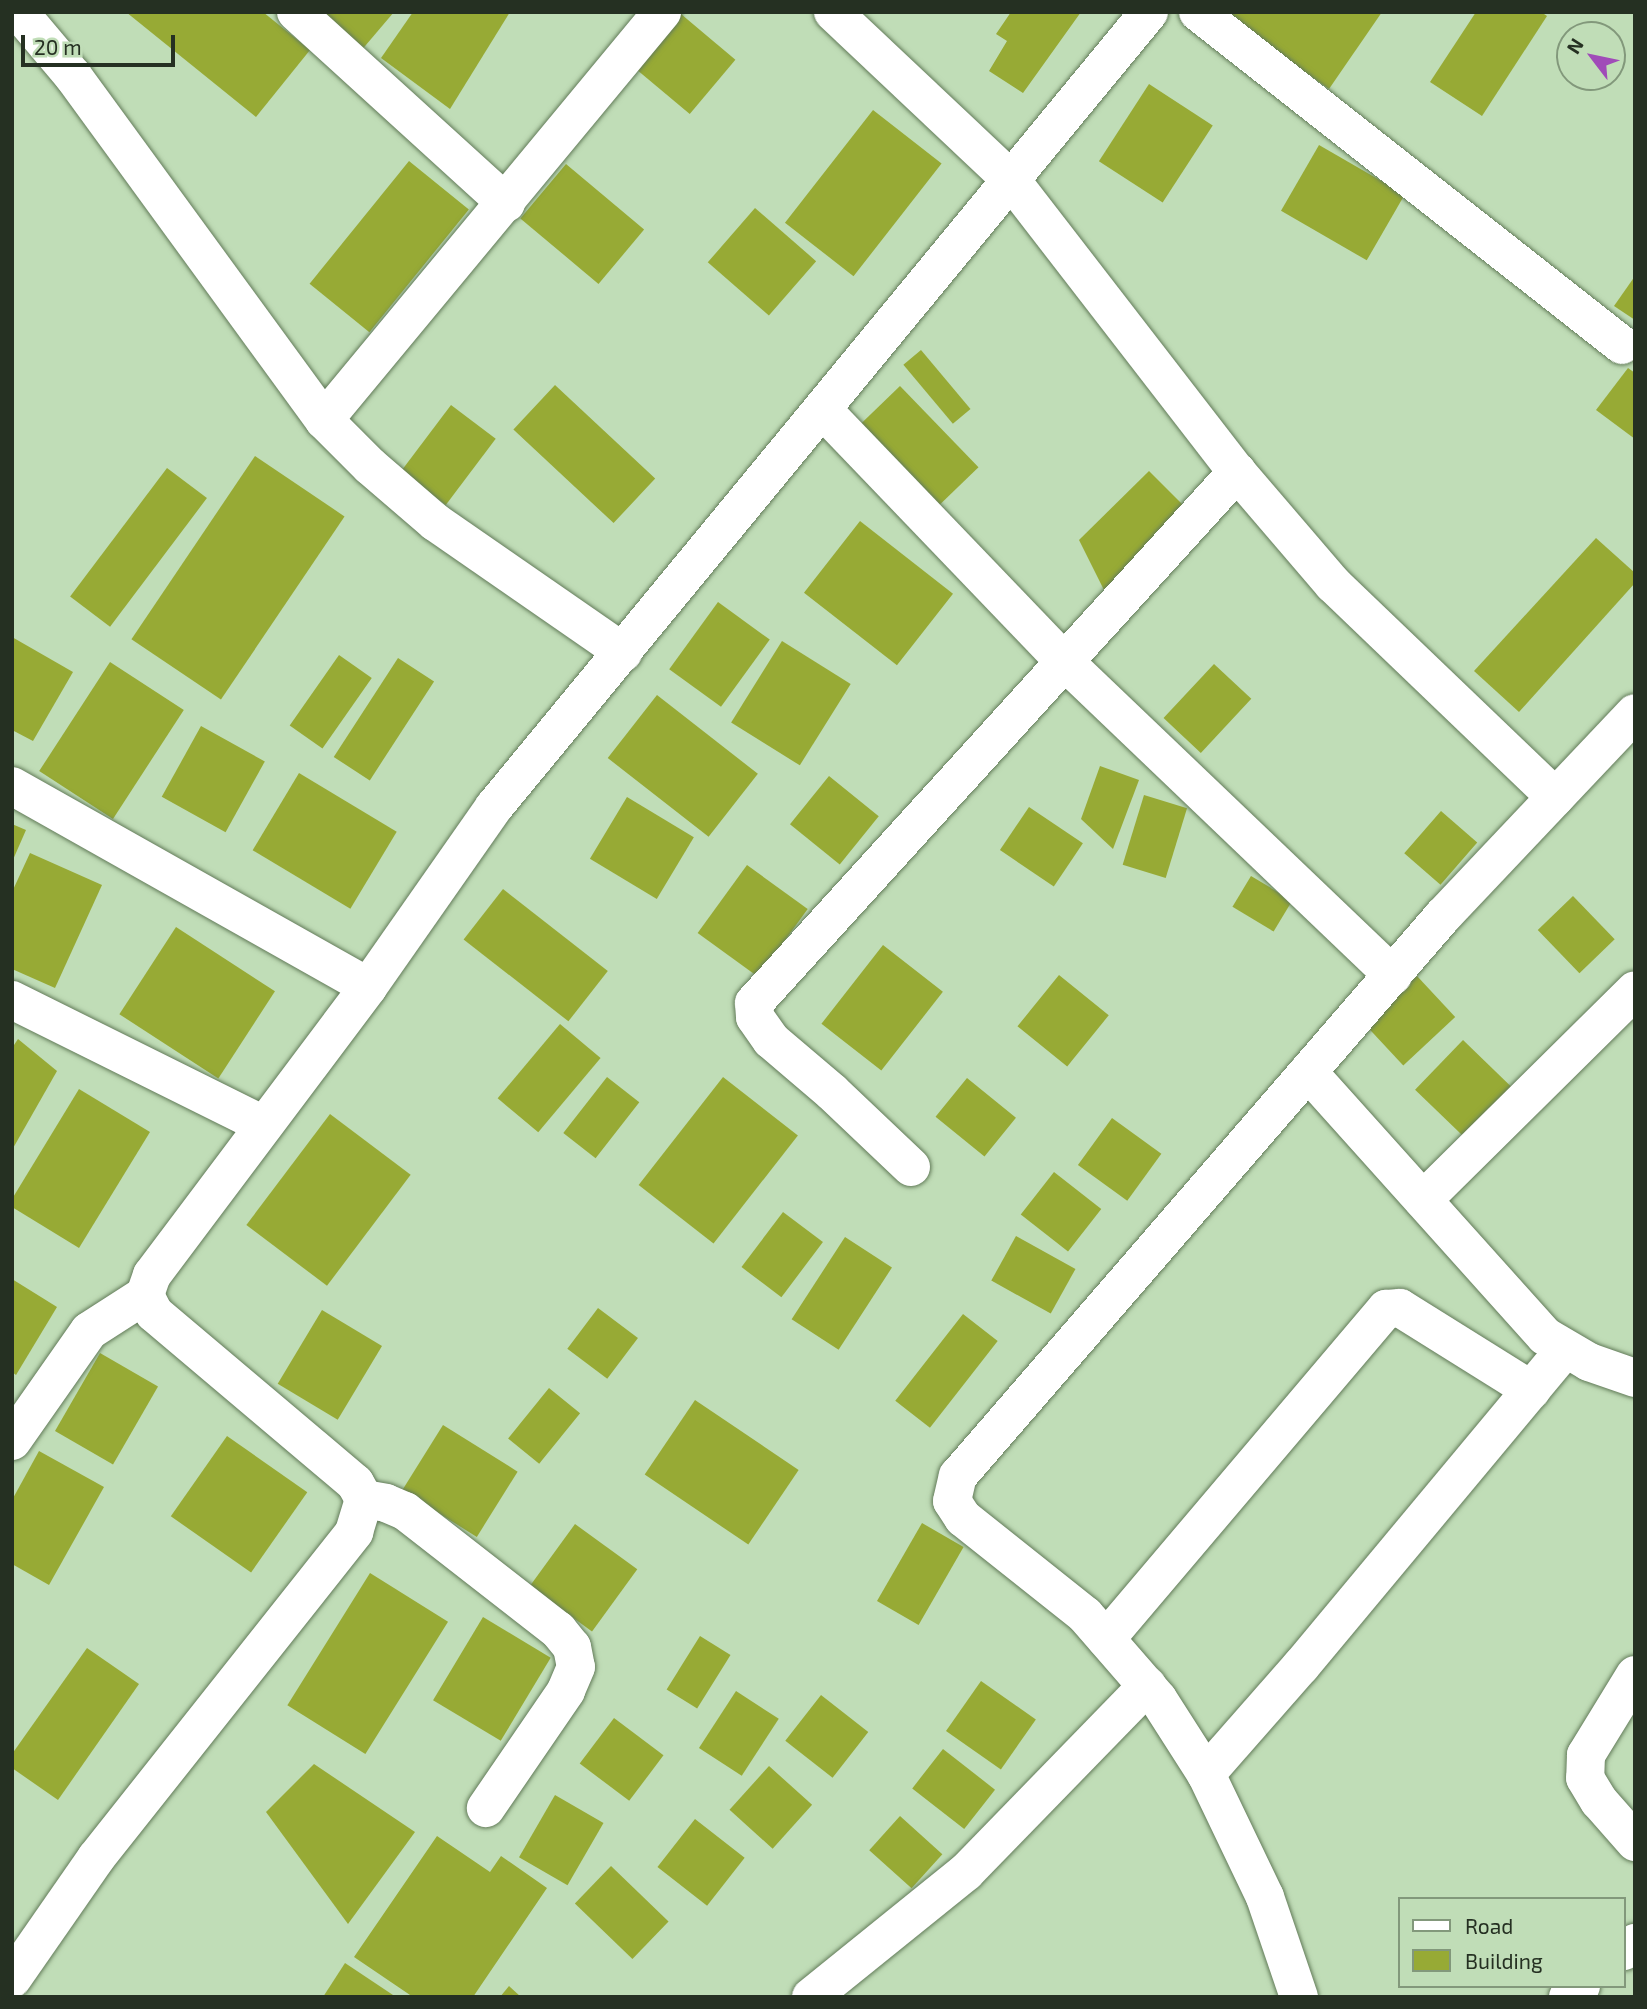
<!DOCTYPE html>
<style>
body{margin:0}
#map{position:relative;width:1647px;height:2009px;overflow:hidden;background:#c0ddb7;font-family:"Exo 2",sans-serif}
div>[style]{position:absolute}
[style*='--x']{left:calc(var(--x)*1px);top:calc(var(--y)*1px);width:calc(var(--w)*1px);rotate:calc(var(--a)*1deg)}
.building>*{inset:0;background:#97aa35;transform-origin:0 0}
.roads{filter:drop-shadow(0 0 2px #627b59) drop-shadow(0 0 2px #627b59)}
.minor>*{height:38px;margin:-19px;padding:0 19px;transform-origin:19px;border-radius:19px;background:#fff}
span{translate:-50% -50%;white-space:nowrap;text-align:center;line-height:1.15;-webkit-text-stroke:7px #c0ddb7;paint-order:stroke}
.frame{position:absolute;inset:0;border:14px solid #253022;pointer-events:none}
.legend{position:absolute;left:1398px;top:1897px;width:228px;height:91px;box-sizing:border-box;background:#c0ddb7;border:2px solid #82987b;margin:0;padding:9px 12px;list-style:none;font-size:21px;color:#253022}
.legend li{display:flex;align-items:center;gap:14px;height:35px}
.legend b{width:35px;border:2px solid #82987b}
.north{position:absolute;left:1556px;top:21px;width:70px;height:70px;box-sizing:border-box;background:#c0ddb7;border:2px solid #82987b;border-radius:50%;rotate:302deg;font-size:19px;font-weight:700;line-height:28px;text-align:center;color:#253022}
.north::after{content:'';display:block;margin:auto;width:24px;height:32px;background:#a04bb8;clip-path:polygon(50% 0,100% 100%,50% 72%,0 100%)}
.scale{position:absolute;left:21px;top:35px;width:154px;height:32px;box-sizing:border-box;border:4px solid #253022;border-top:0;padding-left:9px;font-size:21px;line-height:24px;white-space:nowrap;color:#253022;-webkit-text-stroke:5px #c0ddb7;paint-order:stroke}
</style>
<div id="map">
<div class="building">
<i style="clip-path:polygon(126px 12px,263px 12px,310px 50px,256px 117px)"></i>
<i style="clip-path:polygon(313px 12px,394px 12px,360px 52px)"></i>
<i style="clip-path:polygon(413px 12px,510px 12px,450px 109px,381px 58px)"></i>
<i style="clip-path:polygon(1011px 12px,1081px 12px,1023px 93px,989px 71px,1007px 41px,996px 34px)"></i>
<i style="clip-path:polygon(1220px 12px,1382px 12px,1329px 89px)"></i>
<i style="clip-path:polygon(1476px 12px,1541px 12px,1547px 16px,1482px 116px,1430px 82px)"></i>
<i style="left:681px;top:14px;width:71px;height:71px;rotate:40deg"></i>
<i style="left:1149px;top:84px;width:76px;height:92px;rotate:33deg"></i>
<i style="left:873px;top:110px;width:87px;height:143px;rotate:38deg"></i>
<i style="left:1319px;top:145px;width:99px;height:76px;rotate:30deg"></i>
<i style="left:409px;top:161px;width:77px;height:158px;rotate:39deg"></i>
<i style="left:566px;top:164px;width:102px;height:71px;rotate:40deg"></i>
<i style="left:755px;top:208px;width:81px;height:72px;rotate:41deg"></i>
<i style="clip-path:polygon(1635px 276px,1635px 320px,1614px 306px)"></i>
<i style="left:921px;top:350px;width:77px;height:23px;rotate:50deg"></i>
<i style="clip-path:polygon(1628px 368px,1635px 373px,1635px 439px,1596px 410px)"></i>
<i style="left:555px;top:385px;width:137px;height:61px;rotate:43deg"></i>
<i style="left:900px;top:386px;width:113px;height:54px;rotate:46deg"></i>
<i style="left:451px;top:405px;width:56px;height:83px;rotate:37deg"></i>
<i style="left:255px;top:456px;width:108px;height:221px;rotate:34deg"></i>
<i style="left:167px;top:468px;width:50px;height:161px;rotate:37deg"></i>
<i style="clip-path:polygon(1149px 471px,1189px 511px,1106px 594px,1079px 540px)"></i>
<i style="left:860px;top:521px;width:118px;height:91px;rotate:38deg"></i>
<i style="clip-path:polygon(1596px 538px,1635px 573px,1635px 583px,1519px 712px,1474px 671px)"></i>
<i style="left:718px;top:602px;width:64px;height:83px;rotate:36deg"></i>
<i style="clip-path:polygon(12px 637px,73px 672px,33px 741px,12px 730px)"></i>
<i style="left:782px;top:641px;width:81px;height:96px;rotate:32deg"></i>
<i style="left:339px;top:655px;width:40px;height:86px;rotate:35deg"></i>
<i style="left:398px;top:658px;width:43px;height:118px;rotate:33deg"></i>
<i style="left:110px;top:662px;width:88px;height:130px;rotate:33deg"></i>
<i style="left:1214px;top:664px;width:51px;height:74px;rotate:43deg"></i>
<i style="left:657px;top:695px;width:128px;height:80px;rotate:38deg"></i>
<i style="left:201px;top:726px;width:73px;height:81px;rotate:29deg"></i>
<i style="clip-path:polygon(1100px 766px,1139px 780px,1113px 849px,1081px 819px)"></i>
<i style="left:299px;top:773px;width:114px;height:90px;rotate:31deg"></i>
<i style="left:829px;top:776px;width:64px;height:62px;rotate:39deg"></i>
<i style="left:1144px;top:795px;width:45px;height:73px;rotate:17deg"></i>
<i style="left:627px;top:797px;width:78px;height:72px;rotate:31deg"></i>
<i style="left:1029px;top:807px;width:65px;height:52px;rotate:34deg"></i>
<i style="left:1441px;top:811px;width:48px;height:56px;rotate:41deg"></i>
<i style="clip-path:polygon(12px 824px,26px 830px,12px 862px)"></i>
<i style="clip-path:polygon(30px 853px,102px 885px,55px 988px,12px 969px,12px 892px)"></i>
<i style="left:747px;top:865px;width:75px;height:84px;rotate:36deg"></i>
<i style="left:1251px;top:876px;width:48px;height:36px;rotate:31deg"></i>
<i style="left:503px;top:889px;width:133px;height:64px;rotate:38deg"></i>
<i style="left:1573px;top:896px;width:60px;height:49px;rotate:46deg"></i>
<i style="left:176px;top:927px;width:118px;height:104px;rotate:33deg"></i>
<i style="left:883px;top:945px;width:76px;height:100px;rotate:38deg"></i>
<i style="left:1059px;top:975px;width:64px;height:66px;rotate:39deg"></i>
<i style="left:1417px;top:976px;width:56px;height:71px;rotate:47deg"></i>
<i style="left:560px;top:1024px;width:53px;height:97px;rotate:40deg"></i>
<i style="clip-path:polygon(18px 1039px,57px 1071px,12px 1150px,12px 1048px)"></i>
<i style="left:1463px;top:1040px;width:70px;height:69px;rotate:44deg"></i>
<i style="left:607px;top:1077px;width:41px;height:71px;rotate:38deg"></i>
<i style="left:723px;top:1077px;width:95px;height:137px;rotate:38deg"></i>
<i style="left:967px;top:1078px;width:63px;height:50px;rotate:39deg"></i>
<i style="clip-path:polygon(79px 1089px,150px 1132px,79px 1248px,12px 1207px,12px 1199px)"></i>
<i style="left:330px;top:1114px;width:101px;height:139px;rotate:37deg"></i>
<i style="left:1112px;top:1118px;width:61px;height:58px;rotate:36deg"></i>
<i style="left:1054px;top:1172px;width:60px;height:54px;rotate:38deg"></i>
<i style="left:783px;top:1212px;width:50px;height:69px;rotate:37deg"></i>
<i style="left:1016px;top:1236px;width:68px;height:51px;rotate:29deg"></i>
<i style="left:845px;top:1237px;width:56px;height:98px;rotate:33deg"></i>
<i style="clip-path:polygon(12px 1279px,57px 1307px,16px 1375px,12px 1372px)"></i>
<i style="left:598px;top:1308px;width:50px;height:51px;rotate:37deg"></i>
<i style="left:322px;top:1310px;width:70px;height:86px;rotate:31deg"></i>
<i style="left:963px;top:1314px;width:44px;height:110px;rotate:38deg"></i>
<i style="left:100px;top:1353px;width:67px;height:90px;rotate:30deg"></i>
<i style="left:549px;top:1388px;width:40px;height:65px;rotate:39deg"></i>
<i style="left:695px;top:1400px;width:125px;height:90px;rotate:34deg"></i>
<i style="left:443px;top:1425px;width:88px;height:77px;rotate:32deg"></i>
<i style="left:227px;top:1436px;width:98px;height:98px;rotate:35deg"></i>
<i style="clip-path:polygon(39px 1451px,104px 1487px,49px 1585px,12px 1564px,12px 1500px)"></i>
<i style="left:922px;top:1523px;width:48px;height:90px;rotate:30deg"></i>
<i style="left:575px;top:1524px;width:77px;height:77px;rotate:36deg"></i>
<i style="left:370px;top:1573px;width:92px;height:156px;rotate:32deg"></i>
<i style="left:483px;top:1617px;width:79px;height:97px;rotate:31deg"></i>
<i style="left:700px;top:1636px;width:36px;height:63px;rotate:32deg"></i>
<i style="clip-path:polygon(87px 1648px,139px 1684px,58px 1800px,12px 1768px,12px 1754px)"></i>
<i style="left:981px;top:1681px;width:67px;height:61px;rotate:35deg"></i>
<i style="left:736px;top:1691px;width:51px;height:68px;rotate:33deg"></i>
<i style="left:821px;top:1695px;width:60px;height:58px;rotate:38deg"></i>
<i style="left:614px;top:1718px;width:62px;height:57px;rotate:37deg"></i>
<i style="left:943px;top:1749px;width:66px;height:50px;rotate:38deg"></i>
<i style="clip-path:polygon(314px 1764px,415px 1832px,348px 1924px,266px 1812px)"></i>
<i style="left:769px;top:1766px;width:58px;height:59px;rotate:42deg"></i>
<i style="left:555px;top:1795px;width:56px;height:72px;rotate:30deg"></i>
<i style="left:900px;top:1816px;width:57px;height:46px;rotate:42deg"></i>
<i style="left:695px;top:1819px;width:63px;height:61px;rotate:38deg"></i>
<i style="clip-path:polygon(437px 1836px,490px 1872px,501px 1856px,547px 1888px,473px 1997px,413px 1997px,354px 1957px)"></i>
<i style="left:611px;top:1866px;width:80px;height:52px;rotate:44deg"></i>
<i style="clip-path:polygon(345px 1963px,396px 1997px,323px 1997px)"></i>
<i style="clip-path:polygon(509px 1986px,521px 1997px,500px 1997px)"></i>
</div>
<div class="roads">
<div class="minor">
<i style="--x:19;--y:12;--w:84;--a:49.8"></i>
<i style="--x:73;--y:76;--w:426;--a:53.9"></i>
<i style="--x:324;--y:420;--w:65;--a:45"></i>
<i style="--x:370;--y:466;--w:86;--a:40.7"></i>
<i style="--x:435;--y:522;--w:229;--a:34.7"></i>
<i style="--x:296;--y:12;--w:284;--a:42.3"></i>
<i style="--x:833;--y:12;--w:245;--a:43.3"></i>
<i style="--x:1011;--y:180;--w:369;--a:52.3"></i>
<i style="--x:1237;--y:472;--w:148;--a:49.4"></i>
<i style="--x:1333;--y:584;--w:308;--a:43.8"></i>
<i style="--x:1198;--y:12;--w:539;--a:38.15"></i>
<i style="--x:823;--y:410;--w:348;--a:46.2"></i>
<i style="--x:1064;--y:661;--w:455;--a:43.7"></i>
<i style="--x:324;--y:420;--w:530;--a:-50.36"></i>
<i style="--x:12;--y:786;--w:409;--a:29.4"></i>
<i style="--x:12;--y:1000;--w:281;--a:26.4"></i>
<i style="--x:1308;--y:1072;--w:355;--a:48.1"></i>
<i style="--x:1545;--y:1336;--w:51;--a:30.6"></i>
<i style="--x:1589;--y:1362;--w:49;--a:19.2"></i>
<i style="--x:911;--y:1167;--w:109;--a:-136.5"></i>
<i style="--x:832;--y:1092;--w:80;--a:-139.6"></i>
<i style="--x:771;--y:1040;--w:28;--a:-125"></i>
<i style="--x:755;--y:1017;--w:14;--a:-94"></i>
<i style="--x:754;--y:1003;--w:718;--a:-47.71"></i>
<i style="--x:1423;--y:1200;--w:298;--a:-44.7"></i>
<i style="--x:12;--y:1441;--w:134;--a:-55"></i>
<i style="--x:89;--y:1331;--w:67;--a:-32.7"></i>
<i style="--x:364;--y:1499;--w:22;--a:10"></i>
<i style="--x:386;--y:1503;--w:21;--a:23"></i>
<i style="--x:405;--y:1511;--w:194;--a:37.9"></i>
<i style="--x:558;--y:1630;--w:22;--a:51"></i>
<i style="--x:572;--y:1647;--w:20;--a:79"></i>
<i style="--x:576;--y:1667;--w:26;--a:113"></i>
<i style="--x:566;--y:1691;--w:142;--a:124.4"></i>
<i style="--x:1106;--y:1639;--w:433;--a:-49.7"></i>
<i style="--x:1386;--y:1309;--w:14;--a:-4"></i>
<i style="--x:1400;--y:1308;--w:155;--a:32"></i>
<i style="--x:1635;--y:1675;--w:94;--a:121.5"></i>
<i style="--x:1586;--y:1755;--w:23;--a:92"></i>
<i style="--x:1585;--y:1778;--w:27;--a:59"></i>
<i style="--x:1599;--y:1801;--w:55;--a:48.7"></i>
<i style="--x:1206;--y:1774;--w:144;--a:-48.7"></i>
<i style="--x:1301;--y:1666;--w:411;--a:-50.2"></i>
<i style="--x:1624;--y:1951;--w:14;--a:-36"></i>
<i style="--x:12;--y:1979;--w:147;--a:-55.2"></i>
<i style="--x:96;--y:1858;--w:416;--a:-51.6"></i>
<i style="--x:354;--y:1532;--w:34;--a:-73"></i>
<i style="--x:364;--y:1499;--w:18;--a:-119"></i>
<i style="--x:355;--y:1483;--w:263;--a:-139.8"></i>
<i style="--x:154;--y:1313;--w:20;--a:-117"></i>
<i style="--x:145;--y:1295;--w:21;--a:-71"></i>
<i style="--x:152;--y:1275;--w:360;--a:-53.1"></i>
<i style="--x:368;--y:987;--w:220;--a:-55"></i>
<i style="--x:494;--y:807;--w:1030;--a:-50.51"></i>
<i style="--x:811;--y:1997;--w:199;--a:-38.9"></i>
<i style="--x:966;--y:1872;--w:260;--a:-45.8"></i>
<i style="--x:1299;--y:1997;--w:106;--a:-108.8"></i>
<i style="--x:1265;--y:1897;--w:136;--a:-115.6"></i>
<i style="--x:1206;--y:1774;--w:89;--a:-122.6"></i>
<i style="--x:1158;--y:1699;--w:111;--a:-131"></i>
<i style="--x:1085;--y:1615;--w:156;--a:-141.5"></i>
<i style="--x:963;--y:1518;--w:20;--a:-123"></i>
<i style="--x:952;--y:1501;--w:26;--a:-77"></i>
<i style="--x:958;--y:1476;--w:741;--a:-49.11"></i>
<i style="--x:1443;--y:916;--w:279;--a:-46.6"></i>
<i style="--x:1568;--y:1997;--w:17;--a:-40"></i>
</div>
</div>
<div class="frame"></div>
<ul class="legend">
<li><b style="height:9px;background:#fff"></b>Road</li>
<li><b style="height:19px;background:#97aa35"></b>Building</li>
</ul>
<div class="north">N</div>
<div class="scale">20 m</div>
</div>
